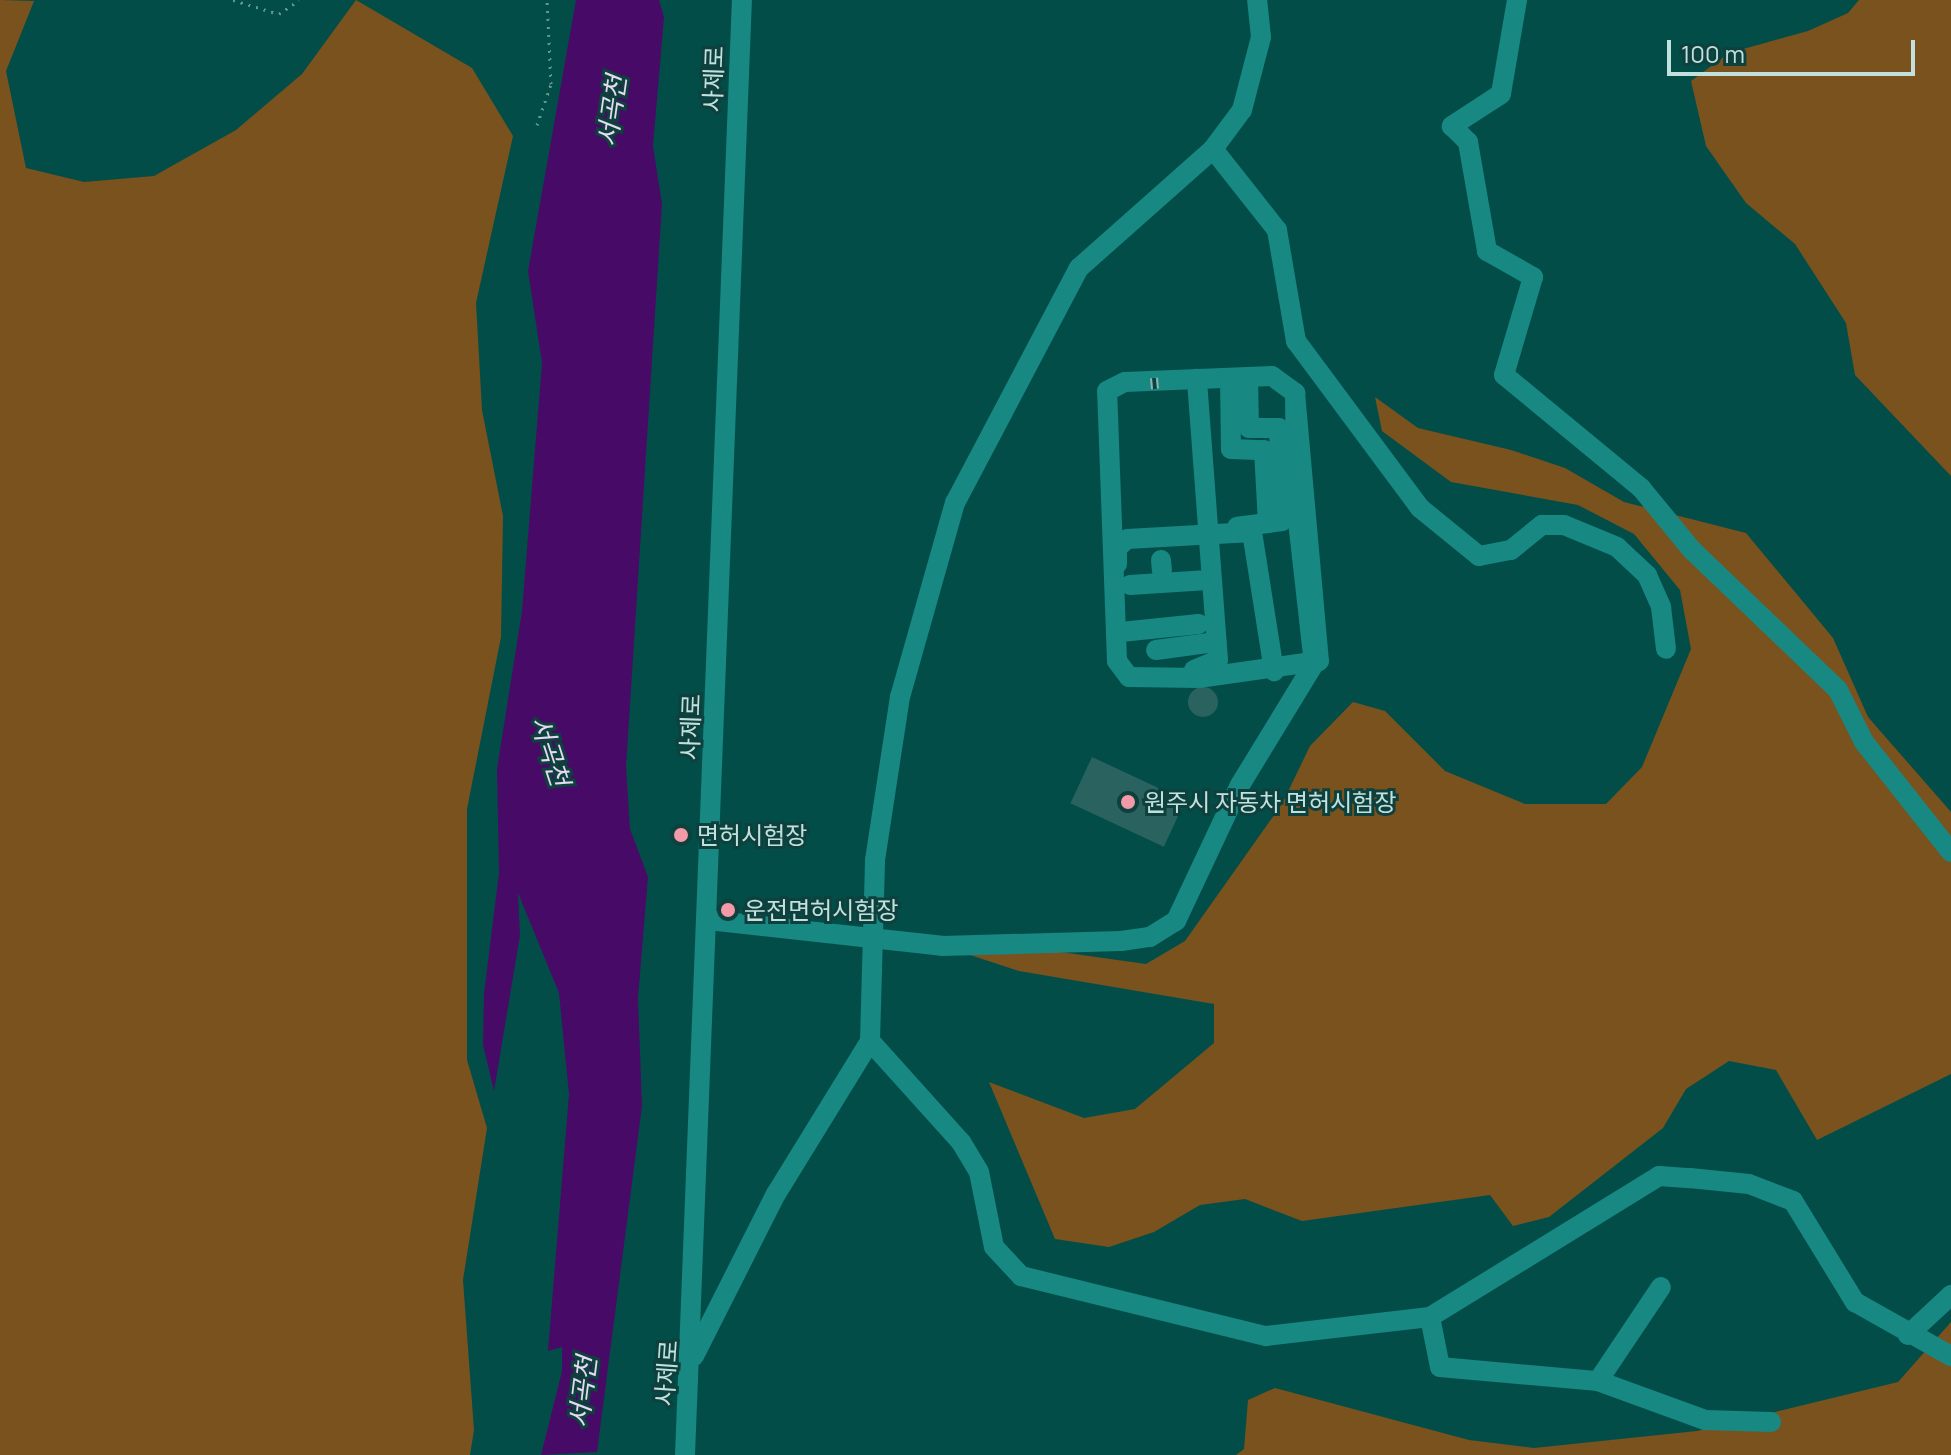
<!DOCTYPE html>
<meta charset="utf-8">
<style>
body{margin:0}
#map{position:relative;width:1951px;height:1455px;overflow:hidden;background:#034d49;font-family:Manrope,"Noto Sans KR",sans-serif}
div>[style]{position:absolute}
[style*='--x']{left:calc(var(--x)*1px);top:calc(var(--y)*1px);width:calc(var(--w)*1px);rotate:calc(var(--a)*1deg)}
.green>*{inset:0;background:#7a521d}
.water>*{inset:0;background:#480a67}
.building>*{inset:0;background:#2a625f;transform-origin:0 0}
.round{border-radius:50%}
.path>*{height:3px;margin-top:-1.5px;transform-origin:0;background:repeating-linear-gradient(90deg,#619692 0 2px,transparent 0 8px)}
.minor>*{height:20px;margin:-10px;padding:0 10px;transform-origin:10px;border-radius:10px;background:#188883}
.rail>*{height:8px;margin-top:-4px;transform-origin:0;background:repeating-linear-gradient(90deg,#0e403d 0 15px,#8bb6b3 0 30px);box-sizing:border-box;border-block:2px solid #8bb6b3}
.dots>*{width:22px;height:22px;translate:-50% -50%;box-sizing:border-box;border:4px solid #0e403d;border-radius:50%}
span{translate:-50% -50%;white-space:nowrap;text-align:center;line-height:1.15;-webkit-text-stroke:6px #0e403d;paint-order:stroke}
.street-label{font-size:24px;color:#c2e1de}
.poi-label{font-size:24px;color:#c2e1de}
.left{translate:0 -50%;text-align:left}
.water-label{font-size:26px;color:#e6d9f1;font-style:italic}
.scale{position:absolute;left:1667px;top:40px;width:248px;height:36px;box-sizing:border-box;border:4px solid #c2e1de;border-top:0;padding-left:10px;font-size:24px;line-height:28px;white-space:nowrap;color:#c2e1de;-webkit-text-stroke:6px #0e403d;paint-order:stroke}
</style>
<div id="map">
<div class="green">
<i style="clip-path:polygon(0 0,34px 1px,6px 71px,26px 168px,84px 182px,154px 176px,236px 130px,302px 74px,356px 0,472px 68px,513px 136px,476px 303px,482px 410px,503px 516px,501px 637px,467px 809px,467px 1060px,487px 1128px,463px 1280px,474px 1430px,470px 1455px,0 1455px)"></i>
<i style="clip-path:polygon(1859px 0,1951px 0,1951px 476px,1855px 375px,1846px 323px,1795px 244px,1746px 203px,1706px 146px,1691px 81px,1729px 53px,1808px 31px,1848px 13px)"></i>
<i style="clip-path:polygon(1375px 397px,1418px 428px,1511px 450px,1565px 468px,1624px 502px,1746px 533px,1833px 638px,1868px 717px,1951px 812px,1951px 1074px,1817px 1140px,1776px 1070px,1729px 1061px,1686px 1089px,1663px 1128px,1549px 1217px,1513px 1226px,1490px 1195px,1302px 1221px,1245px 1199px,1200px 1205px,1154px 1232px,1109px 1247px,1055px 1239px,989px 1082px,1084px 1118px,1135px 1109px,1214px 1043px,1214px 1004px,1019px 971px,958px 951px,1004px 944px,1146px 964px,1185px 941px,1282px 804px,1310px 746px,1353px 702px,1385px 711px,1445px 771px,1525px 804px,1606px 804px,1642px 767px,1691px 649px,1680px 590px,1634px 534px,1578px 505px,1451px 482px,1382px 431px)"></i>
<i style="clip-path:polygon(1951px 1322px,1951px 1455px,1236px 1455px,1244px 1449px,1248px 1400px,1275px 1388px,1469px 1440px,1534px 1448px,1697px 1431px,1898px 1382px)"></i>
</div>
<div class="water">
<i style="clip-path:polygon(576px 0,659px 0,664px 17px,653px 146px,662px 204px,626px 767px,630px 829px,648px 877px,638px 998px,642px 1106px,597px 1452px,541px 1455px,562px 1371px,562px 1347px,548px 1351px,569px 1094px,559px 993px,518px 893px,520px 935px,494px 1091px,483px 1045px,484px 994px,499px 873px,497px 769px,522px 611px,542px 363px,528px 271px)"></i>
</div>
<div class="building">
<i class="round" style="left:1188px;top:687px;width:30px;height:30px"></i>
<i style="left:1092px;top:757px;width:103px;height:51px;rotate:25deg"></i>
</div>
<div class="path">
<i style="--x:233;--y:0;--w:48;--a:16.9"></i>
<i style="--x:279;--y:14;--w:24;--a:-35"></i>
<i style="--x:537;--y:125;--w:43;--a:-71.1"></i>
<i style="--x:551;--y:84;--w:84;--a:-92.7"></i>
</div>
<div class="minor">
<i style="--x:1517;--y:0;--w:95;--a:99.7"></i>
<i style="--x:1501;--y:94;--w:59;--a:146.9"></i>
<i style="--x:1452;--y:126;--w:23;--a:45"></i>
<i style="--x:1468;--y:142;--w:111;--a:80.1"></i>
<i style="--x:1487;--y:251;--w:53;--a:29.5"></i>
<i style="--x:1533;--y:277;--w:102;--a:106.5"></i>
<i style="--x:1504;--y:375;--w:178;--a:39.5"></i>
<i style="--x:1641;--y:488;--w:80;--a:50.6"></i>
<i style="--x:1692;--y:550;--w:202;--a:43.8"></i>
<i style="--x:1838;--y:690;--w:58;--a:63.4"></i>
<i style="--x:1864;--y:742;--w:140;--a:51.7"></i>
<i style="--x:1213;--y:149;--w:103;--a:51.7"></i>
<i style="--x:1277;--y:230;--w:113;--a:80.3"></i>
<i style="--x:1296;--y:341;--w:208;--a:53.4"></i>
<i style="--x:1420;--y:508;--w:76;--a:39.1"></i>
<i style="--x:1479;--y:556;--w:33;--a:-11"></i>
<i style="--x:1511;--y:550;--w:40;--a:-39"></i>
<i style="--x:1542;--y:525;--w:22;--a:0"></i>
<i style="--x:1564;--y:525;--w:57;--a:22.5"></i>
<i style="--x:1617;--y:547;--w:41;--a:43"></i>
<i style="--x:1647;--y:575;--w:35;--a:66"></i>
<i style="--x:1661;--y:607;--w:42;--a:83.2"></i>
<i style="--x:1272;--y:376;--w:29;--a:36"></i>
<i style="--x:1295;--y:393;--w:269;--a:84.9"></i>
<i style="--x:1319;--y:661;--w:120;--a:171.9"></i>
<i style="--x:1200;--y:678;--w:71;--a:-179.2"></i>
<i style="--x:1129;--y:677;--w:20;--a:-127"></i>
<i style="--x:1117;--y:661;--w:270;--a:-92.1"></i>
<i style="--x:1107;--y:391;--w:20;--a:-27"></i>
<i style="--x:1125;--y:382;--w:147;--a:-2.3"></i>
<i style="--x:1248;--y:377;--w:51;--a:88.9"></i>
<i style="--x:1249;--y:428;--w:30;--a:0"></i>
<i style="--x:1279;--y:428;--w:93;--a:88.2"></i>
<i style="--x:1282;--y:521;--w:14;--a:172"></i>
<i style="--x:1230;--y:378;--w:71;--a:89.2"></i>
<i style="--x:1231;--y:449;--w:33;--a:2"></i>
<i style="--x:1264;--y:450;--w:73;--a:86.9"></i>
<i style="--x:1268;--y:523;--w:31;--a:173"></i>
<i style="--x:1161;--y:560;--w:11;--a:85"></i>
<i style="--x:1117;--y:564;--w:16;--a:-90"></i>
<i style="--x:1117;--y:548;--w:13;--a:-42"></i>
<i style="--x:1127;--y:539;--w:125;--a:-3.2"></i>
<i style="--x:1252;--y:532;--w:141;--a:81"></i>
<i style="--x:1130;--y:585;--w:78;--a:-3.7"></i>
<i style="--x:1121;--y:632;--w:78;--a:-5.9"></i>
<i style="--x:1156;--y:650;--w:61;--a:-7.6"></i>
<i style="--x:1194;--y:670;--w:26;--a:-23"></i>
<i style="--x:1218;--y:660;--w:282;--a:-94.3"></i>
<i style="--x:708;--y:920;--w:235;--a:6.3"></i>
<i style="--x:942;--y:946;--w:179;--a:-1.6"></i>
<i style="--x:1121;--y:941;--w:29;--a:-8"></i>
<i style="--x:1150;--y:937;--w:31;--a:-32"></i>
<i style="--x:1176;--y:921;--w:150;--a:-64.8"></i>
<i style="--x:1240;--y:785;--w:142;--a:-58.6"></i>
<i style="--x:1314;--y:664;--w:162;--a:-96.4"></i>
<i style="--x:1296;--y:503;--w:110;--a:-90.5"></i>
<i style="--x:870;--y:1041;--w:136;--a:48"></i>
<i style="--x:961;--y:1142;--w:35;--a:59"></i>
<i style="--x:979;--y:1172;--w:76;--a:78.7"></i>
<i style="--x:994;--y:1247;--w:40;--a:47"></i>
<i style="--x:1021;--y:1276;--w:252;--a:13.8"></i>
<i style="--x:1266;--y:1336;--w:165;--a:-6.6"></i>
<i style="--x:1430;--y:1317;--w:269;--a:-31.6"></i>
<i style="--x:1659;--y:1176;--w:31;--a:4"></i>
<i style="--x:1690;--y:1178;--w:59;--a:5.8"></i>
<i style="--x:1749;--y:1184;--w:47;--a:21.1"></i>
<i style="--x:1793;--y:1201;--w:119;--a:58.5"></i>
<i style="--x:1855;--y:1302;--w:110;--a:29.4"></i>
<i style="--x:1430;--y:1317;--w:51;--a:78.7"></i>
<i style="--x:1440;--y:1367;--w:159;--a:5.1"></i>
<i style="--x:1598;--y:1381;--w:114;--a:20"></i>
<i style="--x:1705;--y:1420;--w:66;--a:1.7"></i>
<i style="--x:1908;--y:1335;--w:59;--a:-42.9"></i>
<i style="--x:694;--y:1356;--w:182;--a:-63.2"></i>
<i style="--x:776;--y:1194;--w:180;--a:-58.4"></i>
<i style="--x:870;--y:1041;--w:181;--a:-88.4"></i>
<i style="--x:875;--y:860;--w:165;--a:-81.3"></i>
<i style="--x:900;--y:697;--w:202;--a:-74.2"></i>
<i style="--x:955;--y:503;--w:266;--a:-62.2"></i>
<i style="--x:1079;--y:268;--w:179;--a:-41.6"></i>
<i style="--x:1213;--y:149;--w:49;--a:-53.4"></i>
<i style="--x:1242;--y:110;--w:75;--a:-75.4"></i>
<i style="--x:1261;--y:37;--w:37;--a:-96"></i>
<i style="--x:1598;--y:1381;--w:113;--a:-56.2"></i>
<i style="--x:685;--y:1455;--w:1456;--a:-87.76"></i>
</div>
<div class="rail">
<i style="--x:1154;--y:378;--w:11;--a:85"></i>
</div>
<div class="dots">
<i style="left:1128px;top:802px;background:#f39aa8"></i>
<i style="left:681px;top:835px;background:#f39aa8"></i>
<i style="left:728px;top:910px;background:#f39aa8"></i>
</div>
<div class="street-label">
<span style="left:713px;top:79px;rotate:-88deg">사제로</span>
<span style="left:690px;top:727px;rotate:-88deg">사제로</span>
<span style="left:666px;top:1373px;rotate:-86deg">사제로</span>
</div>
<div class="poi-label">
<span class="left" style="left:1144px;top:802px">원주시 자동차 면허시험장</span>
<span class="left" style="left:697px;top:835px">면허시험장</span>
<span class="left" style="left:744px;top:910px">운전면허시험장</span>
</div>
<div class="water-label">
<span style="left:612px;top:111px;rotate:-82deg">서곡천</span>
<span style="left:550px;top:751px;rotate:72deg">서곡천</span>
<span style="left:583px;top:1392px;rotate:-83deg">서곡천</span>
</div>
<div class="scale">100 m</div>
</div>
